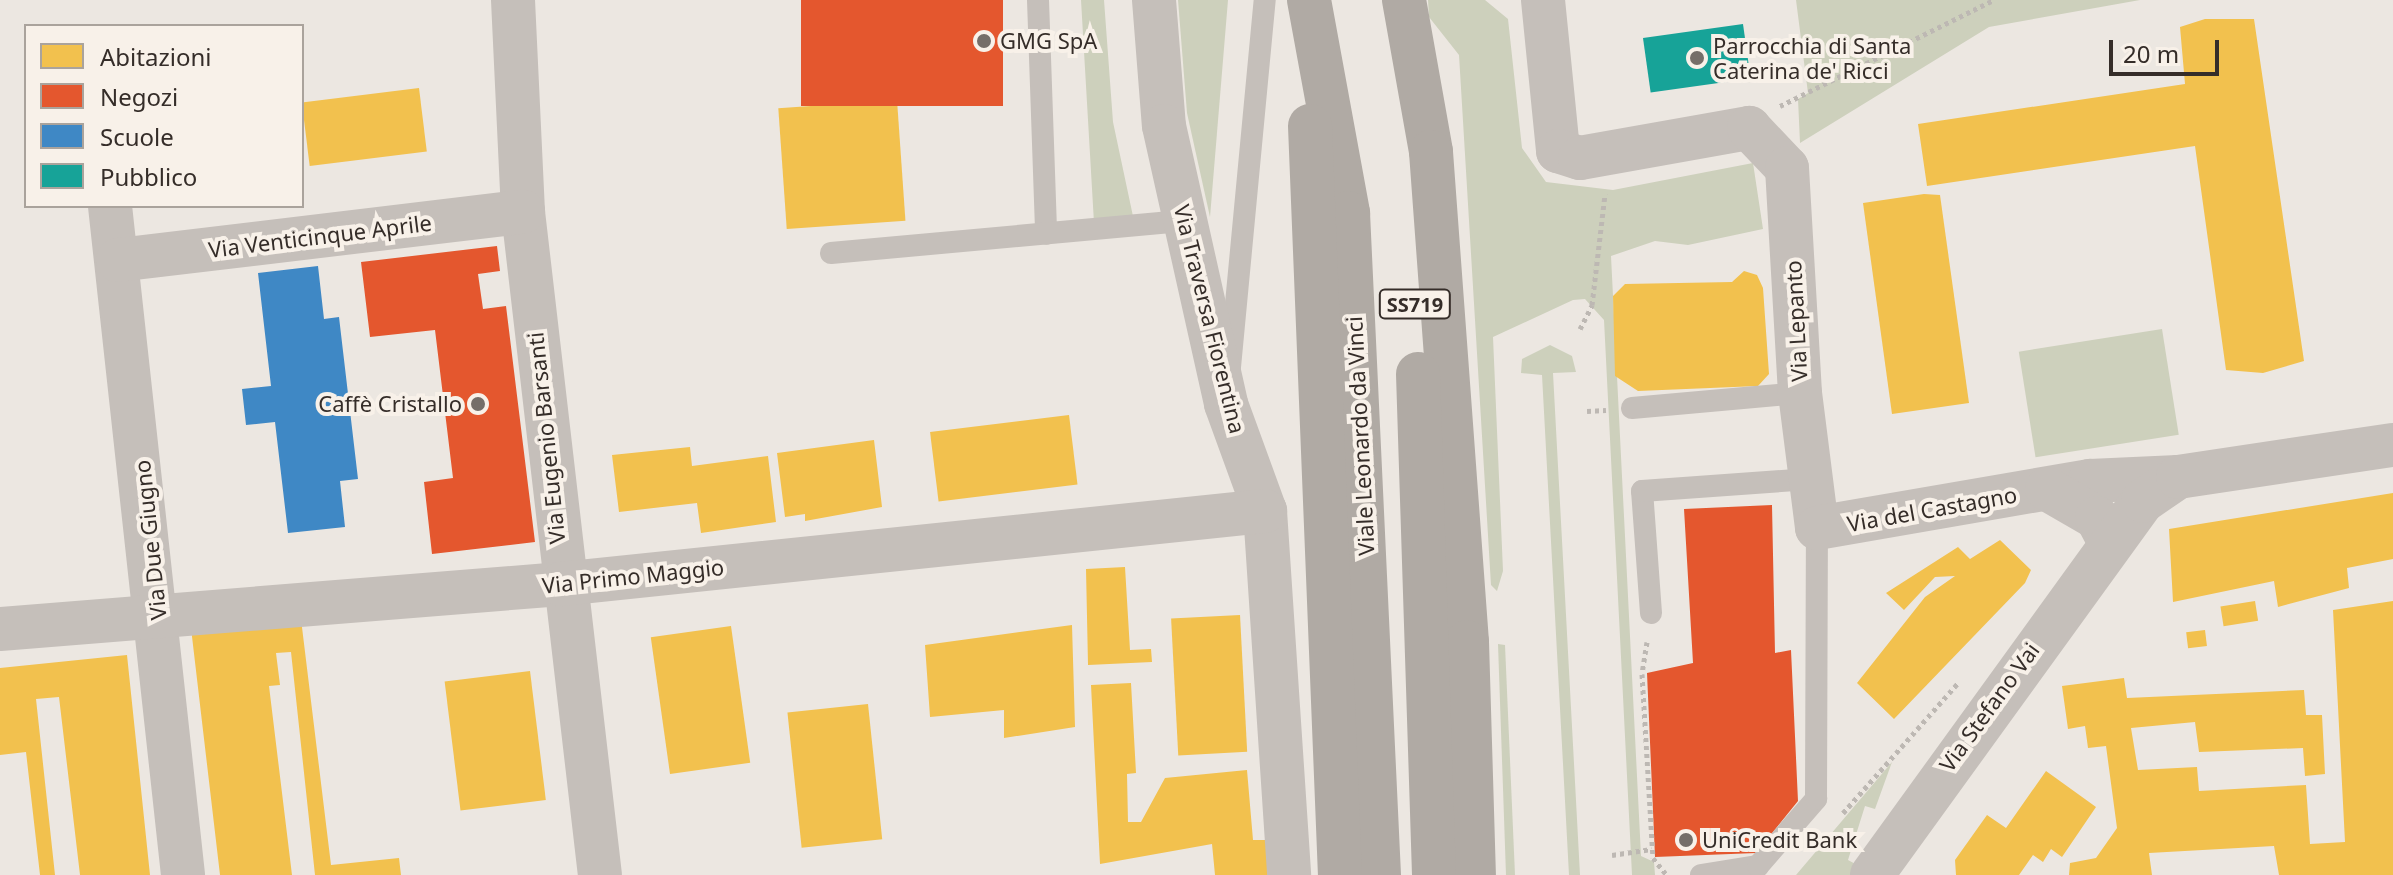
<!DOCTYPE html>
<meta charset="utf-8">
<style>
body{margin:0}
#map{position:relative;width:2393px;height:875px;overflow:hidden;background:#ece7e1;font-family:"Noto Sans",sans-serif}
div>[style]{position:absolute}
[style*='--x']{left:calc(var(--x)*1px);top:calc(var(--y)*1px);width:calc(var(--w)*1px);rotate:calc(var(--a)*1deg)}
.green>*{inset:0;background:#cdd0bc;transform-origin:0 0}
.homes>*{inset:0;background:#f2c14e;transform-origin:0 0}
.shops>*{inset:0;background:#e4572e;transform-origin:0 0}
.schools>*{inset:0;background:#3f88c5}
.public>*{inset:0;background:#17a398;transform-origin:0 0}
.path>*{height:5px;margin-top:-2.5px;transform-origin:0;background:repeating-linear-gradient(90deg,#bdb8b3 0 4px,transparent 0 8px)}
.service>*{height:22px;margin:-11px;padding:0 11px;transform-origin:11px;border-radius:11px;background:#c5bfba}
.minor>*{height:44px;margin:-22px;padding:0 22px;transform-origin:22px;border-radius:22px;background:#c5bfba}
.tertiary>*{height:44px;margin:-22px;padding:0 22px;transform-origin:22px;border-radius:22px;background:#c5bfba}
.trunk>*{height:44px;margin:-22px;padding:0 22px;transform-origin:22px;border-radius:22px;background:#b0aaa4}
.dots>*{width:22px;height:22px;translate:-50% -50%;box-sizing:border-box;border:4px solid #f8f1e9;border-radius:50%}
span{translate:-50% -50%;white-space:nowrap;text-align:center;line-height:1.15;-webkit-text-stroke:8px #f8f1e9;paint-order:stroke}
.shield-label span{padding:2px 6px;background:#f8f1e9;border:2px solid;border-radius:6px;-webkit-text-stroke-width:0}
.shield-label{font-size:20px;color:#352d29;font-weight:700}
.poi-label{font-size:22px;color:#352d29}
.left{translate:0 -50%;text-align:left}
.right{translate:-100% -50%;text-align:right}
.street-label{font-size:22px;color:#352d29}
.legend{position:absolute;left:24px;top:24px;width:280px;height:184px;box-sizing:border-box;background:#f8f1e9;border:2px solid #aaa39c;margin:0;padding:10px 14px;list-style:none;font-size:24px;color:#352d29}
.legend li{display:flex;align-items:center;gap:16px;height:40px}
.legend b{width:40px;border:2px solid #aaa39c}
.scale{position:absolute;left:2109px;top:40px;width:110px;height:36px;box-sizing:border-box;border:4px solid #352d29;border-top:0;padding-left:10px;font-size:24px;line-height:28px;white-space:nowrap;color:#352d29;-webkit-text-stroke:6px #f8f1e9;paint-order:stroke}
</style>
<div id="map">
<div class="green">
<i style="clip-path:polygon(1081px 0,1104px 0,1113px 122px,1134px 221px,1094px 223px)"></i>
<i style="clip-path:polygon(1178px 0,1228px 0,1210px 217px,1187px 113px)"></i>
<i style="clip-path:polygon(1428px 0,1485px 0,1508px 19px,1522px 148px,1546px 182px,1613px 190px,1753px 163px,1763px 229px,1688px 245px,1655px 241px,1611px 256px,1641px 856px,1654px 862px,1655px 875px,1632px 875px,1604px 320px,1585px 299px,1573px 300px,1493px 337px,1503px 571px,1497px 591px,1491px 585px,1459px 55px,1429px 17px)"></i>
<i style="clip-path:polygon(1796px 0,2140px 0,1989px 27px,1800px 143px,1798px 99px,1808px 93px)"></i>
<i style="left:2162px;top:329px;width:107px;height:145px;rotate:81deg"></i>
<i style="clip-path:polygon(1550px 345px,1572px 356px,1576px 372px,1553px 373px,1580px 875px,1569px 875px,1542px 375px,1521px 373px,1522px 359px)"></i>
<i style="clip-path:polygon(1498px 644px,1505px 645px,1515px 875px,1506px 875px)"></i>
<i style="clip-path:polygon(1892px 762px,1875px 809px,1865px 806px,1848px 860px,1859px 866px,1854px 875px,1796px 875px)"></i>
</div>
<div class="homes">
<i style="clip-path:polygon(2205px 19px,2254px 19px,2304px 361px,2263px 373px,2226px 370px,2195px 146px,1927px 186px,1918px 124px,2185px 84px,2180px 27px)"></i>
<i style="left:419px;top:88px;width:64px;height:118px;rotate:83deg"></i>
<i style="left:897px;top:100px;width:121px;height:119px;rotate:86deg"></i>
<i style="clip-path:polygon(1924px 194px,1940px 195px,1969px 403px,1892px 414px,1863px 203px)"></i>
<i style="clip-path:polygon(1744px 271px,1757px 275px,1763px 288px,1769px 374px,1758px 386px,1638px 391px,1615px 376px,1613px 296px,1625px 284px,1732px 282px)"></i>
<i style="left:1069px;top:415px;width:70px;height:140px;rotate:83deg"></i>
<i style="clip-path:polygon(874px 440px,882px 507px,805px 521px,805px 514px,785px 517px,777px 453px)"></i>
<i style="clip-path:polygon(690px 447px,692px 466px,768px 456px,776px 522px,701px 533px,697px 503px,619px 512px,612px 455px)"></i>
<i style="clip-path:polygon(2393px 493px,2393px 559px,2347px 568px,2349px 588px,2278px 607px,2274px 581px,2173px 602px,2169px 529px)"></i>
<i style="clip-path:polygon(2000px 540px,2031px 570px,2025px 583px,1894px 719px,1857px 683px,1925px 597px,1955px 576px,1935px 577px,1904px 610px,1886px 593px,1958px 547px,1970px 559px)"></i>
<i style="clip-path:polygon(1125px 567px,1130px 650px,1151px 649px,1152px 662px,1088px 665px,1086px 569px)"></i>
<i style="left:2255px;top:601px;width:20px;height:35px;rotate:81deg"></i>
<i style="clip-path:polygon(2393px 601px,2393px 875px,2279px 875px,2274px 846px,2149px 853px,2152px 875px,2069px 875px,2070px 863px,2096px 858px,2117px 828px,2106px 746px,2088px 748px,2085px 726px,2068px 729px,2062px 686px,2124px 678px,2127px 698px,2304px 690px,2306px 715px,2322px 715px,2325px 774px,2305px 776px,2303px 748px,2199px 752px,2195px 722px,2131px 728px,2138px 770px,2197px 767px,2199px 791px,2306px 785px,2310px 844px,2345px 842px,2333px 610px)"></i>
<i style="left:1240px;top:615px;width:137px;height:69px;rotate:87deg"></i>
<i style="clip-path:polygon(301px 619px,331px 865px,399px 858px,401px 875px,315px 875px,291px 652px,276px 653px,280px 685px,269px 686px,292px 875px,220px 875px,191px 628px)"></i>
<i style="clip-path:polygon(1072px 625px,1075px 727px,1004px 738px,1004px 710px,930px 717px,925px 645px)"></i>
<i style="left:731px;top:626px;width:138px;height:81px;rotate:82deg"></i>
<i style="left:2205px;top:630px;width:16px;height:19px;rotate:83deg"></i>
<i style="clip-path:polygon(127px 655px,150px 875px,80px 875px,59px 697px,36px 699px,55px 875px,40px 875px,26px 752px,0 755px,0 668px)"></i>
<i style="left:530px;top:671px;width:130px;height:86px;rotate:83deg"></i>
<i style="clip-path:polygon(1131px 683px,1136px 773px,1127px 774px,1128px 822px,1141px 822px,1165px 778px,1247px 770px,1253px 840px,1266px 840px,1268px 875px,1215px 875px,1212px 844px,1100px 864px,1091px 685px)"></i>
<i style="left:868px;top:704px;width:136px;height:81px;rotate:84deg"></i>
<i style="clip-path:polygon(2046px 771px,2096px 807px,2062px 857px,2051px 849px,2043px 862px,2033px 855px,2019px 875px,1956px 875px,1955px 860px,1987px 815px,2006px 828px)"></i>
</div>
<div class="shops">
<i style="left:801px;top:0;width:202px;height:106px"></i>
<i style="clip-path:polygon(497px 246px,500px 271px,478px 274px,483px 309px,506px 306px,535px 542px,432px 554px,424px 482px,453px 478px,435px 330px,370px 337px,361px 262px)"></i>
<i style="clip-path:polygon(1772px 505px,1775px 653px,1791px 650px,1798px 801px,1756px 853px,1655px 857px,1647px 673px,1693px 663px,1684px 509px)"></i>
</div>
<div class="schools">
<i style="clip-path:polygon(318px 266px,324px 319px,339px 317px,358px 479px,340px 481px,345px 527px,288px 533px,275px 422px,246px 425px,242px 389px,271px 386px,258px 273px)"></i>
</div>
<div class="public">
<i style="left:1743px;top:24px;width:55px;height:101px;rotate:82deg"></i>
</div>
<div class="path">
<i style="--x:1780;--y:106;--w:239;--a:-26.4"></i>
<i style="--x:1580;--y:329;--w:27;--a:-63"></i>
<i style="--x:1592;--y:305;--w:112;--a:-83.3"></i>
<i style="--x:1587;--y:411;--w:19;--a:-3"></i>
<i style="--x:1647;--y:642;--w:32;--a:99"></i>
<i style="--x:1642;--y:674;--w:184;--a:86.6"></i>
<i style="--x:1653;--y:858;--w:22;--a:51"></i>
<i style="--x:1843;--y:813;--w:174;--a:-48.5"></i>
<i style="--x:1612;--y:855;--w:40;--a:-8.5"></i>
</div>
<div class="service">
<i style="--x:1038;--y:0;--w:234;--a:88"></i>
<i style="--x:831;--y:253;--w:355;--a:-5.2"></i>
<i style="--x:1230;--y:367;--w:369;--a:-84.6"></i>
<i style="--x:1632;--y:408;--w:169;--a:-5.1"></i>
<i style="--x:1651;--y:613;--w:122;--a:-94.2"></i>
<i style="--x:1642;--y:491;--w:168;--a:-4.1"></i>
<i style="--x:1701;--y:875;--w:58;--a:-9"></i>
<i style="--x:1758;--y:866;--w:89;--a:-49.1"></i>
<i style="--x:1816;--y:799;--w:271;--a:-89.8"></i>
</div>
<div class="minor">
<i style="--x:513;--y:0;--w:212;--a:87.3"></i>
<i style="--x:523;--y:212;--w:667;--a:83.38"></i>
<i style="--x:1154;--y:0;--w:126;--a:85.5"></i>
<i style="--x:1164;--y:126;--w:285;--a:77.4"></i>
<i style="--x:1226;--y:404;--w:114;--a:70"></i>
<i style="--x:1265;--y:511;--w:365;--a:86.2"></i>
<i style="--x:1543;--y:0;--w:152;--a:84.3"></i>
<i style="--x:1558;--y:151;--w:23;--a:18"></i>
<i style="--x:1580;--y:158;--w:172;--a:-10.1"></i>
<i style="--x:1749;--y:128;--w:55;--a:46.5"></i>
<i style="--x:1787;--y:168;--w:225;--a:86.7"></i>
<i style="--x:1800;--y:393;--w:136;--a:82.8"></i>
<i style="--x:1817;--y:528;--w:277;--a:-9.8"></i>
<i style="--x:2090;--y:481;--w:88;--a:-2.6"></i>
<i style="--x:110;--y:206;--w:673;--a:83.77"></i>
<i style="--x:118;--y:260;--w:408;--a:-6.8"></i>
<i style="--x:2047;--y:489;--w:58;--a:30.1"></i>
<i style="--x:2097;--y:518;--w:26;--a:62"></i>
<i style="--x:0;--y:629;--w:563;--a:-4.59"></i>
<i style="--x:561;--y:584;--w:708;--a:-5.92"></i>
</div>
<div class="tertiary">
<i style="--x:1872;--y:875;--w:462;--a:-54.1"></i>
<i style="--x:2143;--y:501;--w:42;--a:-34.4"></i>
<i style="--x:2178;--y:477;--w:217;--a:-8.5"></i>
</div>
<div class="trunk">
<i style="--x:1309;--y:0;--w:217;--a:79.6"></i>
<i style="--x:1348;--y:213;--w:663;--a:87.32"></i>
<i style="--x:1404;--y:0;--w:154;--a:79.9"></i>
<i style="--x:1431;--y:152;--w:491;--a:85.8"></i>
<i style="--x:1467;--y:642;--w:233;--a:88.3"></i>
<i style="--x:1310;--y:126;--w:750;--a:87.71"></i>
<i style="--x:1418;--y:374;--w:501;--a:88.17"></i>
</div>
<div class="dots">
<i style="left:984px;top:41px;background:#756e69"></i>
<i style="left:1697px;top:58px;background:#756e69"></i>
<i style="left:478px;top:404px;background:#756e69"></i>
<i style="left:1686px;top:840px;background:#756e69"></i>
</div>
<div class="shield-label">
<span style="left:1415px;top:304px">SS719</span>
</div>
<div class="poi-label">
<span class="left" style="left:1000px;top:41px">GMG SpA</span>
<span class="left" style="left:1713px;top:58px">Parrocchia di Santa<br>Caterina de' Ricci</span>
<span class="right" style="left:462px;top:404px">Caffè Cristallo</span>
<span class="left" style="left:1702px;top:840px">UniCredit Bank</span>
</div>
<div class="street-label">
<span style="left:320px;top:236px;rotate:-7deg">Via Venticinque Aprile</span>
<span style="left:1210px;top:319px;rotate:76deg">Via Traversa Fiorentina</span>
<span style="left:1796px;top:321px;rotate:-93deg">Via Lepanto</span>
<span style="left:1360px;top:436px;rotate:-93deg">Viale Leonardo da Vinci</span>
<span style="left:546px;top:438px;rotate:-96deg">Via Eugenio Barsanti</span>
<span style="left:1932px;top:509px;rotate:-10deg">Via del Castagno</span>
<span style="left:150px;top:540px;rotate:-96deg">Via Due Giugno</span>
<span style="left:633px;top:576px;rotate:-6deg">Via Primo Maggio</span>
<span style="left:1989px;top:707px;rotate:-54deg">Via Stefano Vai</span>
</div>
<ul class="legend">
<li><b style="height:22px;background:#f2c14e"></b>Abitazioni</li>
<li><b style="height:22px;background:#e4572e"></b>Negozi</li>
<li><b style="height:22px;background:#3f88c5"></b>Scuole</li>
<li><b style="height:22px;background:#17a398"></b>Pubblico</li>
</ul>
<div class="scale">20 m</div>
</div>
